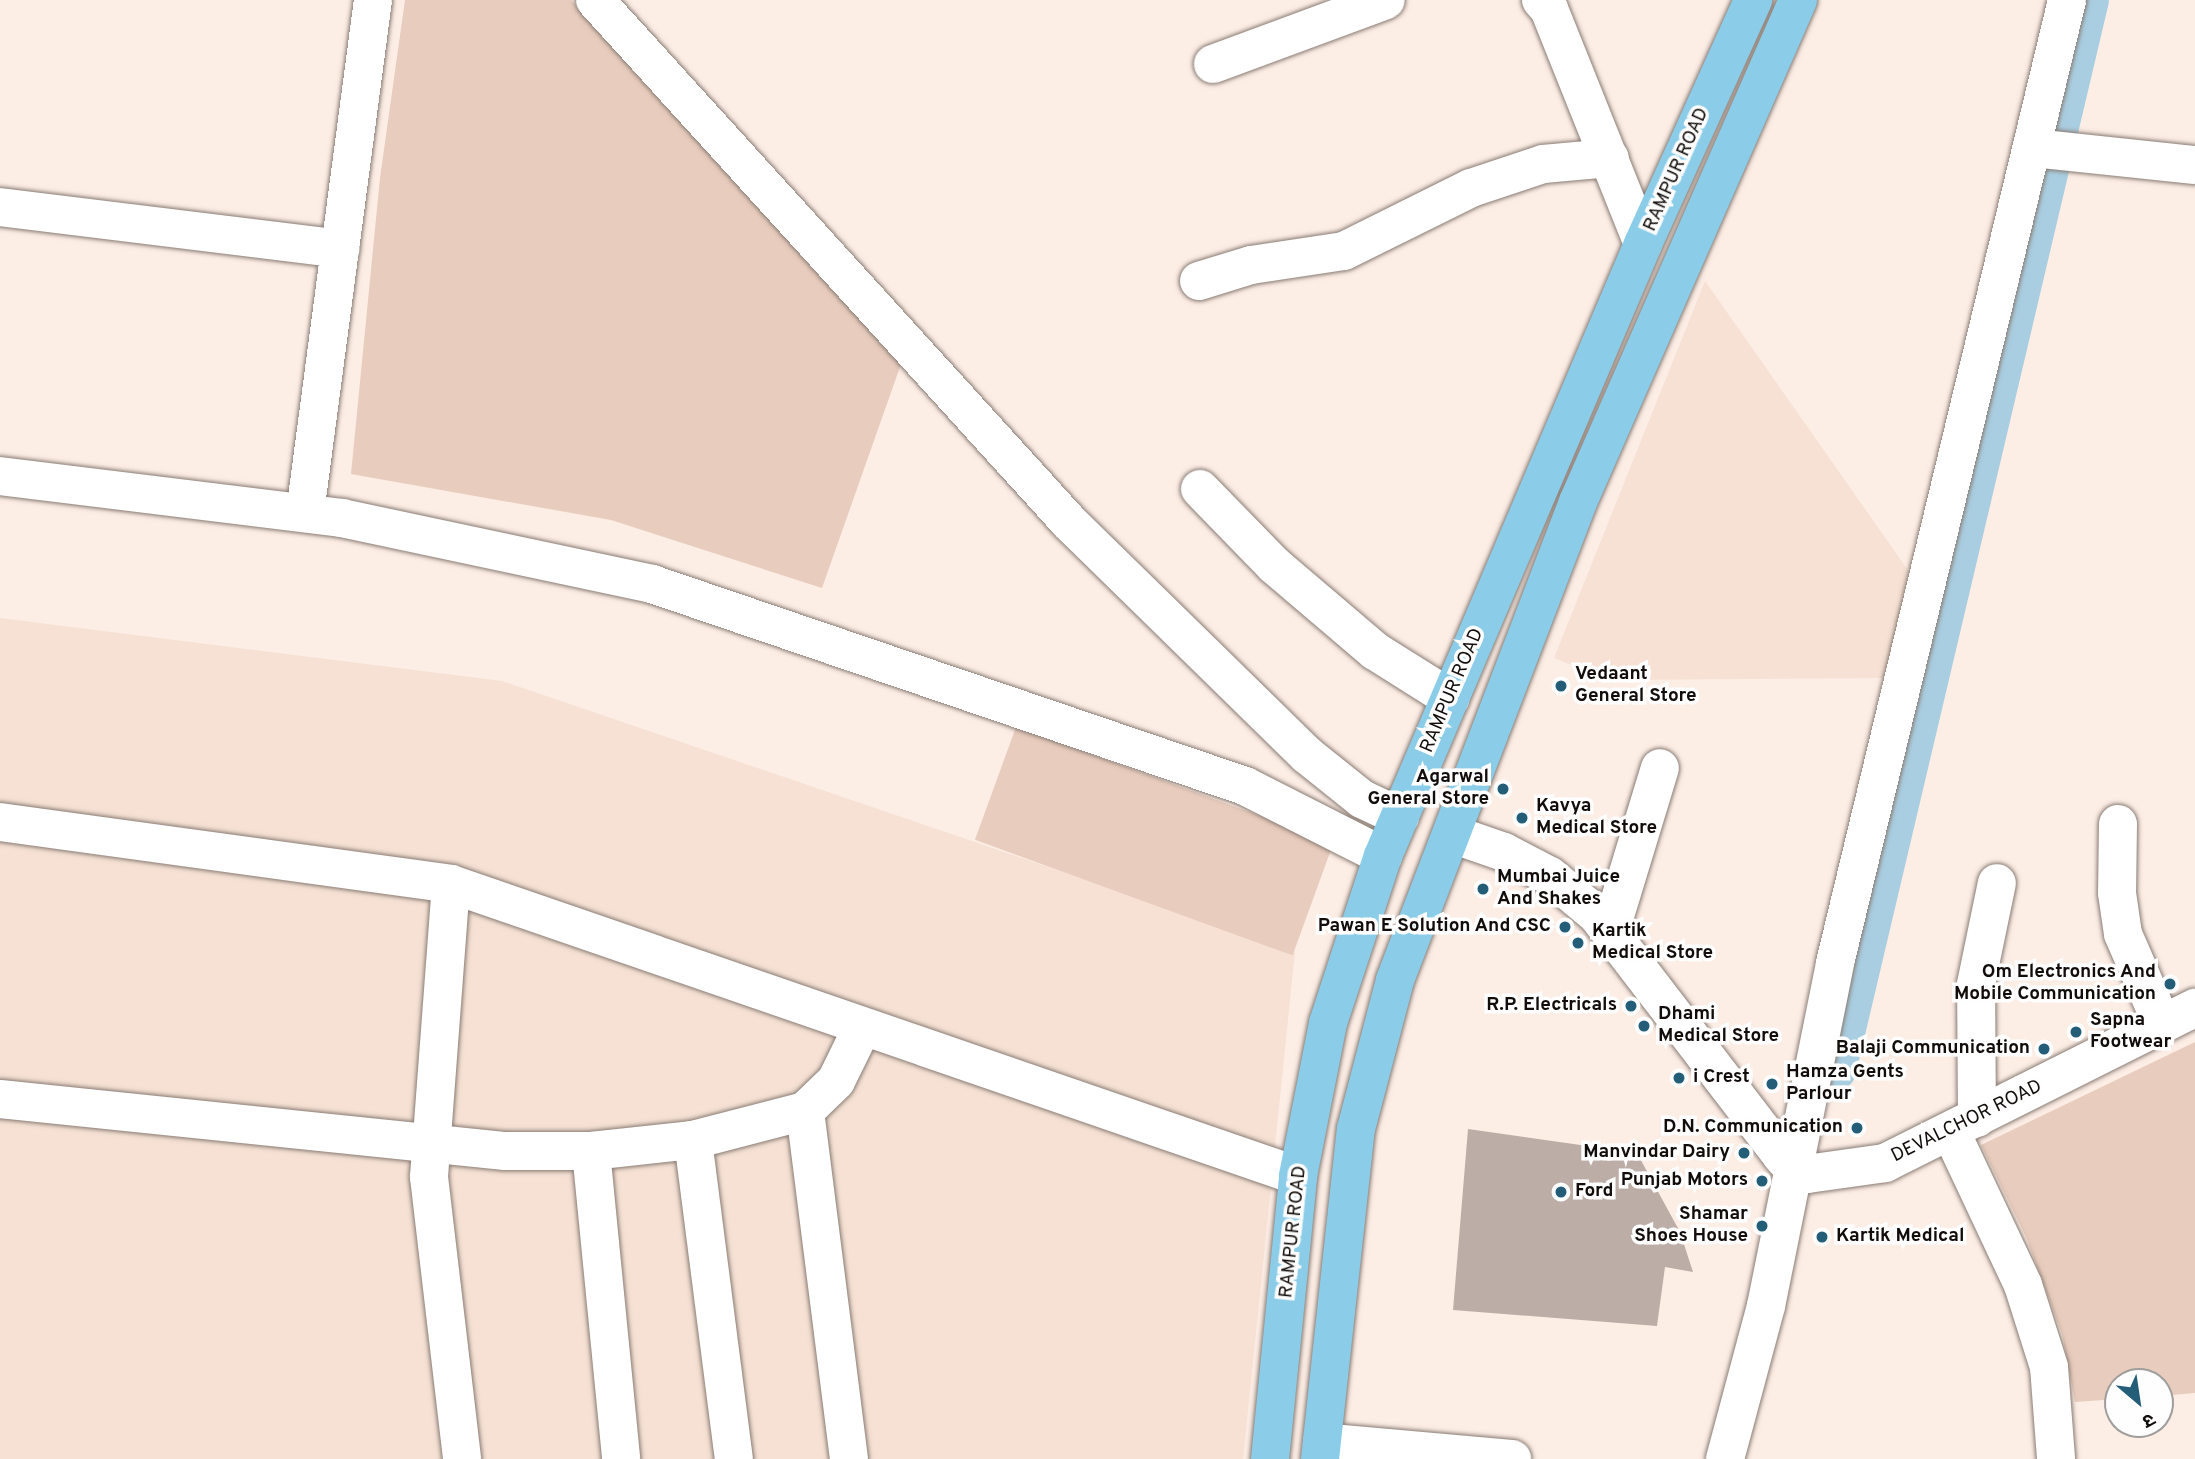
<!DOCTYPE html>
<meta charset="utf-8">
<style>
body{margin:0}
#map{position:relative;width:2195px;height:1459px;overflow:hidden;background:#fcede5;font-family:Overpass,"Noto Sans Devanagari",sans-serif}
div>[style]{position:absolute}
[style*='--x']{left:calc(var(--x)*1px);top:calc(var(--y)*1px);width:calc(var(--w)*1px);rotate:calc(var(--a)*1deg)}
.built>*{inset:0;background:#f6e1d4}
.green>*{inset:0;background:#e8ccbd;transform-origin:0 0}
.canal>*{height:38px;margin:-19px;padding:0 19px;transform-origin:19px;border-radius:19px;background:#a9cee1}
.building>*{inset:0;background:#bcaea6}
.roads{filter:drop-shadow(0 0 2px #897c74) drop-shadow(0 0 2px #897c74)}
.street>*{height:38px;margin:-19px;padding:0 19px;transform-origin:19px;border-radius:19px;background:#fff}
.secondary>*{height:38px;margin:-19px;padding:0 19px;transform-origin:19px;border-radius:19px;background:#fff}
.primary>*{height:38px;margin:-19px;padding:0 19px;transform-origin:19px;border-radius:19px;background:#8bcce8}
.dots>*{width:19px;height:19px;translate:-50% -50%;box-sizing:border-box;border:4px solid #fefefe;border-radius:50%}
span{translate:-50% -50%;white-space:nowrap;text-align:center;line-height:1.15;-webkit-text-stroke:7px #fefefe;paint-order:stroke}
.street-label{font-size:19px;color:#120d0b}
.poi-label{font-size:19px;color:#120d0b;font-weight:700}
.left{translate:0 -50%;text-align:left}
.right{translate:-100% -50%;text-align:right}
.north{position:absolute;left:2104px;top:1368px;width:70px;height:70px;box-sizing:border-box;background:#fefefe;border:2px solid #a09e9d;border-radius:50%;rotate:151deg;font-size:19px;font-weight:700;line-height:28px;text-align:center;color:#120d0b}
.north::after{content:'';display:block;margin:auto;width:24px;height:32px;background:#245d77;clip-path:polygon(50% 0,100% 100%,50% 72%,0 100%)}
</style>
<div id="map">
<div class="built">
<i style="clip-path:polygon(1705px 281px,1917px 583px,1890px 678px,1609px 680px,1554px 658px)"></i>
<i style="clip-path:polygon(0 618px,502px 681px,1295px 951px,1243px 1459px,0 1459px)"></i>
</div>
<div class="green">
<i style="clip-path:polygon(405px 0,571px 0,741px 180px,901px 364px,822px 588px,611px 520px,351px 474px,380px 178px)"></i>
<i style="left:1016px;top:727px;width:338px;height:120px;rotate:20deg"></i>
<i style="clip-path:polygon(2195px 1042px,2195px 1393px,2160px 1396px,2160px 1382px,2118px 1382px,2118px 1399px,2075px 1402px,2062px 1334px,2026px 1237px,1981px 1145px)"></i>
</div>
<div class="canal">
<i style="--x:1837;--y:1071;--w:1100;--a:-76.71"></i>
</div>
<div class="building">
<i style="clip-path:polygon(1468px 1129px,1637px 1153px,1680px 1232px,1693px 1272px,1665px 1267px,1657px 1326px,1453px 1310px)"></i>
</div>
<div class="roads">
<div class="street">
<i style="--x:595;--y:0;--w:704;--a:47.76"></i>
<i style="--x:1068;--y:521;--w:334;--a:44.4"></i>
<i style="--x:1307;--y:755;--w:70;--a:38.7"></i>
<i style="--x:1362;--y:799;--w:42;--a:25.3"></i>
<i style="--x:1541;--y:0;--w:12;--a:48"></i>
<i style="--x:1549;--y:9;--w:253;--a:68.2"></i>
<i style="--x:1213;--y:64;--w:184;--a:-20.3"></i>
<i style="--x:2033;--y:148;--w:163;--a:6"></i>
<i style="--x:0;--y:207;--w:343;--a:7"></i>
<i style="--x:1199;--y:281;--w:54;--a:-17.1"></i>
<i style="--x:1251;--y:265;--w:94;--a:-8.6"></i>
<i style="--x:1344;--y:251;--w:142;--a:-26.4"></i>
<i style="--x:1471;--y:188;--w:76;--a:-18.4"></i>
<i style="--x:1543;--y:164;--w:67;--a:-5.1"></i>
<i style="--x:0;--y:476;--w:345;--a:7"></i>
<i style="--x:342;--y:518;--w:317;--a:12"></i>
<i style="--x:652;--y:584;--w:626;--a:18.81"></i>
<i style="--x:1245;--y:786;--w:155;--a:26.9"></i>
<i style="--x:1200;--y:489;--w:106;--a:45.8"></i>
<i style="--x:1274;--y:565;--w:133;--a:40.4"></i>
<i style="--x:1375;--y:651;--w:89;--a:32.1"></i>
<i style="--x:305;--y:513;--w:517;--a:-82.45"></i>
<i style="--x:0;--y:822;--w:455;--a:7.8"></i>
<i style="--x:451;--y:884;--w:896;--a:19.02"></i>
<i style="--x:2118;--y:824;--w:69;--a:90.8"></i>
<i style="--x:2117;--y:893;--w:41;--a:81.7"></i>
<i style="--x:2123;--y:934;--w:98;--a:66.6"></i>
<i style="--x:451;--y:884;--w:294;--a:94.3"></i>
<i style="--x:429;--y:1177;--w:284;--a:83.3"></i>
<i style="--x:1611;--y:929;--w:168;--a:-73.1"></i>
<i style="--x:0;--y:1099;--w:508;--a:5.88"></i>
<i style="--x:505;--y:1151;--w:86;--a:0"></i>
<i style="--x:591;--y:1151;--w:103;--a:-6.2"></i>
<i style="--x:693;--y:1140;--w:116;--a:-14.5"></i>
<i style="--x:805;--y:1111;--w:43;--a:-44.1"></i>
<i style="--x:836;--y:1081;--w:59;--a:-63.9"></i>
<i style="--x:805;--y:1111;--w:351;--a:82.8"></i>
<i style="--x:1977;--y:1118;--w:134;--a:-90.4"></i>
<i style="--x:1976;--y:984;--w:103;--a:-78.3"></i>
<i style="--x:1951;--y:1132;--w:169;--a:64.8"></i>
<i style="--x:2023;--y:1285;--w:86;--a:72.4"></i>
<i style="--x:2049;--y:1367;--w:92;--a:85.6"></i>
<i style="--x:693;--y:1140;--w:322;--a:82.7"></i>
<i style="--x:591;--y:1151;--w:309;--a:84.4"></i>
<i style="--x:1322;--y:1442;--w:191;--a:5.1"></i>
<i style="--x:1725;--y:1459;--w:158;--a:-75"></i>
<i style="--x:1766;--y:1306;--w:350;--a:-78.6"></i>
<i style="--x:1835;--y:963;--w:991;--a:-76.45"></i>
</div>
<div class="secondary">
<i style="--x:1452;--y:834;--w:55;--a:19.1"></i>
<i style="--x:1504;--y:852;--w:52;--a:27.6"></i>
<i style="--x:1550;--y:876;--w:61;--a:39.7"></i>
<i style="--x:1597;--y:915;--w:302;--a:52.5"></i>
<i style="--x:1781;--y:1155;--w:18;--a:49"></i>
<i style="--x:1793;--y:1169;--w:15;--a:20"></i>
<i style="--x:1807;--y:1174;--w:79;--a:-8"></i>
<i style="--x:1885;--y:1163;--w:347;--a:-26.6"></i>
</div>
<div class="primary">
<i style="--x:1270;--y:1459;--w:284;--a:-84.3"></i>
<i style="--x:1298;--y:1176;--w:156;--a:-78.9"></i>
<i style="--x:1328;--y:1023;--w:176;--a:-71.8"></i>
<i style="--x:1383;--y:856;--w:665;--a:-66.98"></i>
<i style="--x:1643;--y:244;--w:268;--a:-65.7"></i>
<i style="--x:1320;--y:1459;--w:332;--a:-83.8"></i>
<i style="--x:1356;--y:1129;--w:154;--a:-75.3"></i>
<i style="--x:1395;--y:980;--w:512;--a:-69.05"></i>
<i style="--x:1578;--y:502;--w:548;--a:-66.33"></i>
</div>
</div>
<div class="dots">
<i style="left:1561px;top:686px;background:#245d77"></i>
<i style="left:1503px;top:789px;background:#245d77"></i>
<i style="left:1522px;top:818px;background:#245d77"></i>
<i style="left:1483px;top:889px;background:#245d77"></i>
<i style="left:1565px;top:927px;background:#245d77"></i>
<i style="left:1578px;top:943px;background:#245d77"></i>
<i style="left:2170px;top:984px;background:#245d77"></i>
<i style="left:1631px;top:1006px;background:#245d77"></i>
<i style="left:1644px;top:1026px;background:#245d77"></i>
<i style="left:2076px;top:1032px;background:#245d77"></i>
<i style="left:2044px;top:1049px;background:#245d77"></i>
<i style="left:1679px;top:1078px;background:#245d77"></i>
<i style="left:1772px;top:1084px;background:#245d77"></i>
<i style="left:1857px;top:1128px;background:#245d77"></i>
<i style="left:1744px;top:1153px;background:#245d77"></i>
<i style="left:1762px;top:1181px;background:#245d77"></i>
<i style="left:1561px;top:1192px;background:#245d77"></i>
<i style="left:1762px;top:1226px;background:#245d77"></i>
<i style="left:1822px;top:1237px;background:#245d77"></i>
</div>
<div class="street-label">
<span style="left:1677px;top:170px;rotate:-66deg">RAMPUR ROAD</span>
<span style="left:1453px;top:691px;rotate:-67deg">RAMPUR ROAD</span>
<span style="left:1967px;top:1122px;rotate:-26deg">DEVALCHOR ROAD</span>
<span style="left:1294px;top:1232px;rotate:-84deg">RAMPUR ROAD</span>
</div>
<div class="poi-label">
<span class="left" style="left:1575px;top:686px">Vedaant<br>General Store</span>
<span class="right" style="left:1489px;top:789px">Agarwal<br>General Store</span>
<span class="left" style="left:1536px;top:818px">Kavya<br>Medical Store</span>
<span class="left" style="left:1497px;top:889px">Mumbai Juice<br>And Shakes</span>
<span class="right" style="left:1551px;top:927px">Pawan E Solution And CSC</span>
<span class="left" style="left:1592px;top:943px">Kartik<br>Medical Store</span>
<span class="right" style="left:2156px;top:984px">Om Electronics And<br>Mobile Communication</span>
<span class="right" style="left:1617px;top:1006px">R.P. Electricals</span>
<span class="left" style="left:1658px;top:1026px">Dhami<br>Medical Store</span>
<span class="left" style="left:2090px;top:1032px">Sapna<br>Footwear</span>
<span class="right" style="left:2030px;top:1049px">Balaji Communication</span>
<span class="left" style="left:1786px;top:1084px">Hamza Gents<br>Parlour</span>
<span class="left" style="left:1693px;top:1078px">i Crest</span>
<span class="right" style="left:1843px;top:1128px">D.N. Communication</span>
<span class="right" style="left:1730px;top:1153px">Manvindar Dairy</span>
<span class="right" style="left:1748px;top:1181px">Punjab Motors</span>
<span class="left" style="left:1575px;top:1192px">Ford</span>
<span class="right" style="left:1748px;top:1226px">Shamar<br>Shoes House</span>
<span class="left" style="left:1836px;top:1237px">Kartik Medical</span>
</div>
<div class="north">उ</div>
</div>
